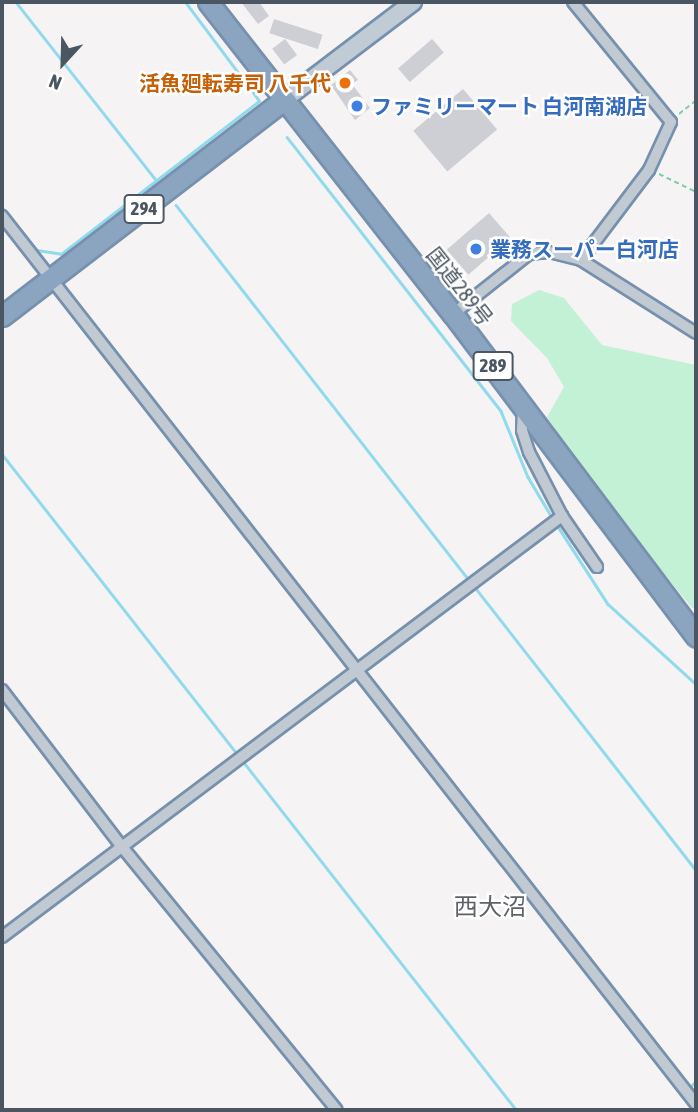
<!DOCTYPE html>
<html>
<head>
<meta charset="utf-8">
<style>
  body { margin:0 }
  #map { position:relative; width:698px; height:1112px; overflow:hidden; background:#f5f3f3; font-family:"Asap Condensed","Noto Sans JP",sans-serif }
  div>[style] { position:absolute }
  .green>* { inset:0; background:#c3f1d5 }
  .stream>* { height:2.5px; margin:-1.25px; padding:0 1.25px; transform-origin:1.25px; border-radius:1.25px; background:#90daee }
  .building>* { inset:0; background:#cdcfd5; transform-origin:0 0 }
  .path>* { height:2px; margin-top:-1px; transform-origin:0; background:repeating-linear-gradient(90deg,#7ad0a6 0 5px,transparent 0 8.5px) }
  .roads { filter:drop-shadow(2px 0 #7690ad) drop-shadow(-2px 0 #7690ad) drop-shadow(0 2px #7690ad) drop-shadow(0 -2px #7690ad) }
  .street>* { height:10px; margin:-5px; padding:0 5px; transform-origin:5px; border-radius:5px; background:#c1cad2 }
  .secondary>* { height:16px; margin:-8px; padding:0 8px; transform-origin:8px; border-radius:8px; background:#c1cbd6 }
  .highway>* { height:19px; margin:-9.5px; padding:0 9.5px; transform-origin:9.5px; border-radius:9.5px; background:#8ba5c1 }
  .dots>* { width:19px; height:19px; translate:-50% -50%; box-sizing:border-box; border:4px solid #fff; border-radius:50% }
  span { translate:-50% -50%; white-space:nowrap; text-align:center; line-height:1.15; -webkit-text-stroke:5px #fff; paint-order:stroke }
  .shield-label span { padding:2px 5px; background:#fff; border:2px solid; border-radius:5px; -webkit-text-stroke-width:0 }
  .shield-label { font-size:19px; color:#4a5661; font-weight:700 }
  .food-label { font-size:21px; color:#c56008; font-weight:700 }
  .right { translate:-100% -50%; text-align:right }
  .shop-label { font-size:21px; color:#366cbe; font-weight:700 }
  .left { translate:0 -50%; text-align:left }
  .street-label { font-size:21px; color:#4a5661 }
  .quarter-label { font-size:24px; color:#5f6368 }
  .frame { position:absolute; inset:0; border:4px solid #4a5661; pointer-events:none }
  .north { position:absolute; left:28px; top:28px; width:70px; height:70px; -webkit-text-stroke:5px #fff; paint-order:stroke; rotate:202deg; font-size:19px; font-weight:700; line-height:28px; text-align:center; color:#4a5661 }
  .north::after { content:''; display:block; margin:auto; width:24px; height:32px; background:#4a5661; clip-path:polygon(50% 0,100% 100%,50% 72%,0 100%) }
</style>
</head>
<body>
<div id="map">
  <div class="green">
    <div style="clip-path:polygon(539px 290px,564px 298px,602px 345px,696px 365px,696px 608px,692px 608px,587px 479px,547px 417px,564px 387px,547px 358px,511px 321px,512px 304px)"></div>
  </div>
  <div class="stream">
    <div style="left:16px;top:2px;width:226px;rotate:51.8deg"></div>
    <div style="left:287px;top:137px;width:348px;rotate:52deg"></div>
    <div style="left:501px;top:411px;width:71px;rotate:67.8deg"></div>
    <div style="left:528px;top:477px;width:49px;rotate:59.2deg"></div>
    <div style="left:176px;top:205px;width:477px;rotate:52deg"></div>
    <div style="left:2px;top:207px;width:55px;rotate:50.9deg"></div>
    <div style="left:37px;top:250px;width:24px;rotate:9deg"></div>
    <div style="left:61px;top:254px;width:250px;rotate:-37.7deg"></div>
    <div style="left:259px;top:101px;width:124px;rotate:-126.8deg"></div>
    <div style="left:76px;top:301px;width:445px;rotate:52.1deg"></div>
    <div style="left:2px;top:454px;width:382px;rotate:51.9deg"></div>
    <div style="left:557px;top:525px;width:94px;rotate:57.2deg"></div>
    <div style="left:608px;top:604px;width:119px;rotate:42.3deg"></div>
    <div style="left:474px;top:586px;width:360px;rotate:52deg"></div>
    <div style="left:242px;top:760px;width:444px;rotate:51.9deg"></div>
    <div style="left:517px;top:867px;width:63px;rotate:52deg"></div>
    <div style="left:651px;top:1038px;width:63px;rotate:51.5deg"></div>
    <div style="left:690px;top:1087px;width:8px;rotate:-45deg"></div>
  </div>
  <div class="building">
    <div style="clip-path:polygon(241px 2px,259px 2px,269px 16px,258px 24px)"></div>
    <div style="left:274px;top:19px;width:51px;height:15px;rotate:18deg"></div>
    <div style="left:285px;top:39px;width:20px;height:16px;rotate:53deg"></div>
    <div style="left:432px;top:39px;width:18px;height:45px;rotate:49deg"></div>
    <div style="clip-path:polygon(350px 70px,358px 80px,352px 84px,370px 108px,355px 120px,331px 85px)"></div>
    <div style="left:463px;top:89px;width:53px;height:65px;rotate:50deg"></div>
    <div style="left:489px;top:213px;width:33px;height:56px;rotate:49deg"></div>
  </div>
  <div class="path">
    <div style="left:679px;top:114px;width:22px;rotate:-39deg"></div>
    <div style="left:659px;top:174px;width:41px;rotate:25.9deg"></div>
  </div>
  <div class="roads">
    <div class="street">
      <div style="left:573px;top:2px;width:155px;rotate:50.8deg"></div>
      <div style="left:671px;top:122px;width:53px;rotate:114.6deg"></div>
      <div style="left:649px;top:170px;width:113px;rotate:127.1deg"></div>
      <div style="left:2px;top:216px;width:1127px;rotate:51.99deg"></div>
      <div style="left:453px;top:314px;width:97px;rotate:-38.3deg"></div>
      <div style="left:529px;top:254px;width:20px;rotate:-6deg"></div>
      <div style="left:549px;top:252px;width:33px;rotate:14deg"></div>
      <div style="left:581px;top:260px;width:136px;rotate:32.4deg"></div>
      <div style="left:562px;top:516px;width:62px;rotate:55.5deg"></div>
      <div style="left:2px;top:690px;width:199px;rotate:52.6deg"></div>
      <div style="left:123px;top:848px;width:338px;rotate:50.8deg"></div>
      <div style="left:2px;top:937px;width:701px;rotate:-36.94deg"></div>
      <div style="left:562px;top:516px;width:72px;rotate:-117.3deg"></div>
      <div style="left:529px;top:452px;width:23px;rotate:-108deg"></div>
      <div style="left:522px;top:430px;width:22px;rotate:-87deg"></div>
    </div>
    <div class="secondary">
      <div style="left:284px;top:100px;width:162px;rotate:-37.2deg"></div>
    </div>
    <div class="highway">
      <div style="left:208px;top:2px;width:397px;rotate:51.9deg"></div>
      <div style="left:453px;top:314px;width:404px;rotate:53deg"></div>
      <div style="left:2px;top:316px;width:355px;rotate:-37.5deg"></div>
    </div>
  </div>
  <div class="dots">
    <div style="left:345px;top:83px;background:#e8710a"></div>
    <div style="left:357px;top:106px;background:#3f7fe0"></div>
    <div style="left:476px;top:249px;background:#3f7fe0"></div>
  </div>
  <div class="shield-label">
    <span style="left:144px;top:209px">294</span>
    <span style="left:493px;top:366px">289</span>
  </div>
  <div class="food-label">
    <span class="right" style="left:331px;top:83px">活魚廻転寿司 八千代</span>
  </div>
  <div class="shop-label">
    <span class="left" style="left:371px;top:106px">ファミリーマート 白河南湖店</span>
    <span class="left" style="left:490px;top:249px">業務スーパー白河店</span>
  </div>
  <div class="street-label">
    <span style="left:460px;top:286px;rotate:52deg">国道289号</span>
  </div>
  <div class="quarter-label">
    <span style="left:490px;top:907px">西大沼</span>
  </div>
  <div class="frame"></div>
  <div class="north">N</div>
</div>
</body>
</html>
